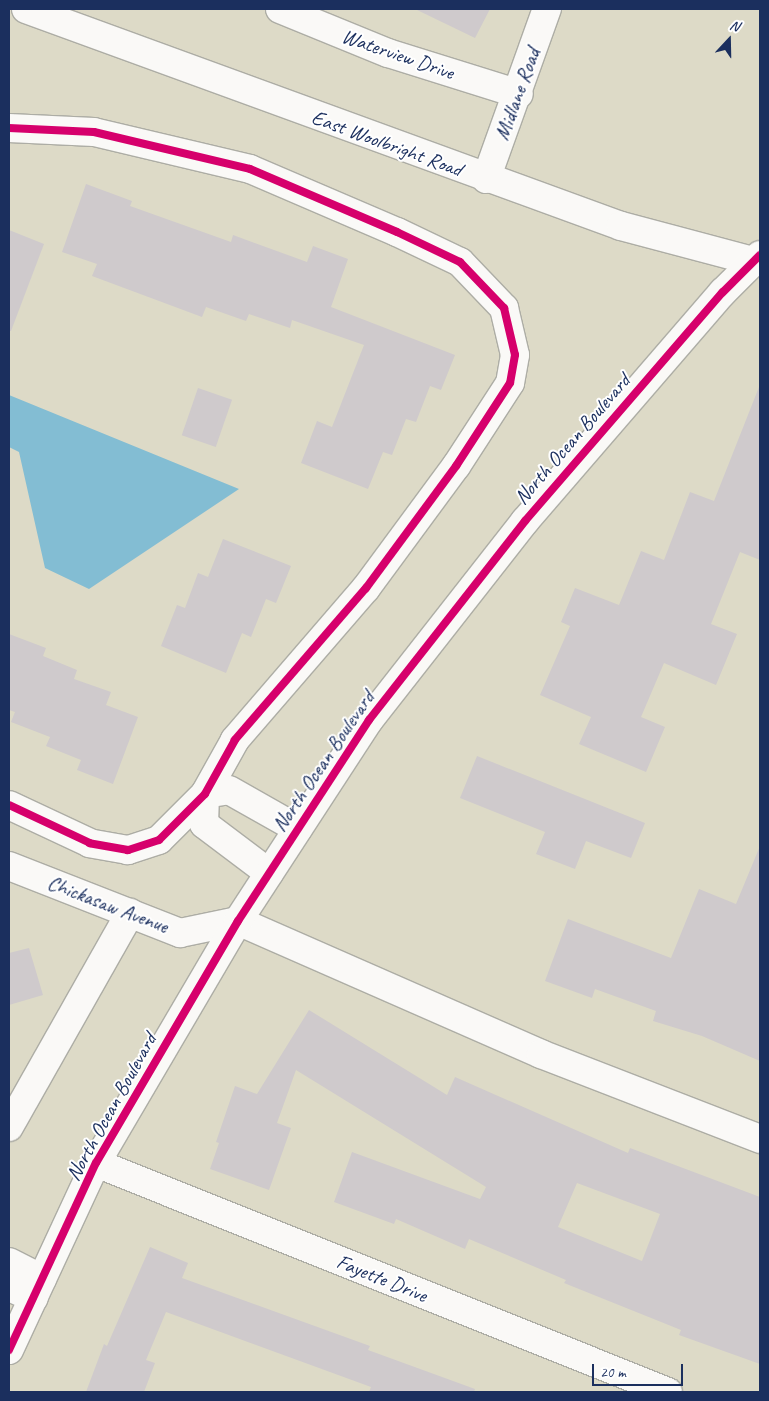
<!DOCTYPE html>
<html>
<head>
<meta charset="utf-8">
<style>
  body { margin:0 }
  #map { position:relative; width:769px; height:1401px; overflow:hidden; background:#dddac7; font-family:Caveat,sans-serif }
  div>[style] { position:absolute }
  .water>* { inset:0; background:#83bdd3 }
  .building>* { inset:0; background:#cfcacc; transform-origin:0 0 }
  .roads { filter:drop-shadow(1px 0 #adada5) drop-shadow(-1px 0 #adada5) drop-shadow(0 1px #adada5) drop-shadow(0 -1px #adada5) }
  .minor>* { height:28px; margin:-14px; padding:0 14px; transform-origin:14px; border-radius:14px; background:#faf9f7 }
  .major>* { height:28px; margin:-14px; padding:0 14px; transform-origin:14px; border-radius:14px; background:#faf9f7 }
  .cycleway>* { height:8px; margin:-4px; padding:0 4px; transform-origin:4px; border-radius:4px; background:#d6006c }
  span { translate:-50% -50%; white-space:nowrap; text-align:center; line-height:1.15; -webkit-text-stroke:4px #fff; paint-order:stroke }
  .street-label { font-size:21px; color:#1b2f5e }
  .frame { position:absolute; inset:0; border:10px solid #1b2f5e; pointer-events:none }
  .north { position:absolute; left:704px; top:15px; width:50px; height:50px; -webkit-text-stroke:4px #fff; paint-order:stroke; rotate:21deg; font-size:14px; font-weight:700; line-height:20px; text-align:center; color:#1b2f5e }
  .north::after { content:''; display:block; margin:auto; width:18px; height:22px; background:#1b2f5e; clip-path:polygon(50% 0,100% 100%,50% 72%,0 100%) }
  .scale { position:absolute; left:592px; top:1364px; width:91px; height:22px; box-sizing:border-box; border:2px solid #1b2f5e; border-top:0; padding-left:6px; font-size:15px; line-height:18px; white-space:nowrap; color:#1b2f5e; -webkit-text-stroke:4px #fff; paint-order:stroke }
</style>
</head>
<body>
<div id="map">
  <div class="water">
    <div style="clip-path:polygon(9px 395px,239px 489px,89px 589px,45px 568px,19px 452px,9px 447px)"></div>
  </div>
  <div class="building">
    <div style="clip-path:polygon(415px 9px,490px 9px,475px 38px)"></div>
    <div style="clip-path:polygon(86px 184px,132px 201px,130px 206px,231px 242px,233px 235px,307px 262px,313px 246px,348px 259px,331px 307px,455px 355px,441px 390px,430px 386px,416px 422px,406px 419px,392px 455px,383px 452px,368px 489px,301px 463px,317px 421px,332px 427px,364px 345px,292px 320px,290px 328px,249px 314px,246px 321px,206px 307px,202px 317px,92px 276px,97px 264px,62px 252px)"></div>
    <div style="clip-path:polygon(9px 230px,44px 244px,11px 331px,9px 331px)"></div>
    <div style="clip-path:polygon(759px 387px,760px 560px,740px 552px,711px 624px,737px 634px,716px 685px,664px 663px,641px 717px,665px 727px,646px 772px,579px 744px,591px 717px,540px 695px,570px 626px,561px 622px,575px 588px,619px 605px,641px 551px,664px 560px,690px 492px,714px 501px)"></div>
    <div style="left:198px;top:388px;width:36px;height:50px;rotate:19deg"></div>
    <div style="clip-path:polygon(223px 539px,291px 566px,276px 603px,266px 599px,251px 637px,242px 633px,226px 673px,161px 646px,177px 605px,185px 608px,198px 573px,208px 577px)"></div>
    <div style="clip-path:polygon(9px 634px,46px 648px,43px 656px,77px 670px,74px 679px,111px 692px,106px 705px,138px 717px,113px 784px,77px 770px,81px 760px,46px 746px,50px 737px,11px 722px,15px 712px,9px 710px)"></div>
    <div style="clip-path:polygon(477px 756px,645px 823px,631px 858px,586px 841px,575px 869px,536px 854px,545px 832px,460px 798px)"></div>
    <div style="clip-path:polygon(760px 846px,760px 1061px,702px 1036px,653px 1021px,656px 1011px,595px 989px,592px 998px,545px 981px,568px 919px,671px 958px,699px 889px,736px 904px)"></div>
    <div style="clip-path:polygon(29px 948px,43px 995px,9px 1005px,9px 953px)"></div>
    <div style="clip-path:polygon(evenodd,309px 1010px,447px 1095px,455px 1077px,628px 1153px,630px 1148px,760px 1197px,760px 1364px,679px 1335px,681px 1330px,564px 1283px,566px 1280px,469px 1239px,465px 1249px,396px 1219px,394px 1224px,334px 1202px,352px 1152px,480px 1199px,486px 1187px,296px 1070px,277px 1123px,291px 1128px,269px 1190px,210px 1169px,219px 1143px,216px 1142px,235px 1086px,257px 1094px,309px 1010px,577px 1183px,660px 1214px,642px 1261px,558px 1227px,577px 1183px)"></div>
    <div style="clip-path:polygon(150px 1247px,188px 1263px,182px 1278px,370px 1346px,368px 1350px,475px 1389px,474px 1392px,369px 1392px,371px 1387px,166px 1312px,146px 1360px,155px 1363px,144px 1392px,86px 1392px,104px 1344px,107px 1346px)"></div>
  </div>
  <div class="roads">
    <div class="minor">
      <div style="left:280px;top:9px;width:117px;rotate:22.2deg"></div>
      <div style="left:388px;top:53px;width:137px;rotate:17.4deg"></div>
      <div style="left:9px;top:128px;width:85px;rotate:2.7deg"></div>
      <div style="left:94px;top:132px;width:160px;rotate:13.3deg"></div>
      <div style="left:250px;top:169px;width:160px;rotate:23.2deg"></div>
      <div style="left:397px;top:232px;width:70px;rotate:25.5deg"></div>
      <div style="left:460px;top:262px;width:64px;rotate:46.3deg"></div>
      <div style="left:504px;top:308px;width:48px;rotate:76.8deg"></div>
      <div style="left:515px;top:355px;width:28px;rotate:100deg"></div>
      <div style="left:510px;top:383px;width:99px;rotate:123deg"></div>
      <div style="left:456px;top:466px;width:152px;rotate:126.4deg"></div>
      <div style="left:366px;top:588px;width:201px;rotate:130.8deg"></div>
      <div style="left:235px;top:740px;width:62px;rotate:119.1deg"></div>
      <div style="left:205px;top:794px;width:65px;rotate:135deg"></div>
      <div style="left:159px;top:840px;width:33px;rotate:162deg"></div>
      <div style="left:128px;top:850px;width:39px;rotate:-170deg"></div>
      <div style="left:90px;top:843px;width:89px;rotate:-154.9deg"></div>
      <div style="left:486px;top:179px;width:181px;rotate:-70.3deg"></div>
      <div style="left:9px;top:866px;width:184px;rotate:21.4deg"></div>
      <div style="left:180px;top:933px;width:59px;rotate:-11.7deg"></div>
      <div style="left:238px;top:921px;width:331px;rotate:23.7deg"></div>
      <div style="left:541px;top:1054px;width:235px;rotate:21.2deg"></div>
      <div style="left:269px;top:873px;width:81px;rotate:-143deg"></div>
      <div style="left:204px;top:824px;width:30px;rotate:-88deg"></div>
      <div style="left:205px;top:794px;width:24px;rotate:-9deg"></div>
      <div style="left:229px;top:790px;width:79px;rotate:29.5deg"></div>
      <div style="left:9px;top:1127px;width:246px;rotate:-60.5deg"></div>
      <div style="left:96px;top:1163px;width:616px;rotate:21.82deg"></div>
      <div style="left:9px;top:1262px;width:37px;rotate:27deg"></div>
      <div style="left:9px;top:1287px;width:27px;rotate:24deg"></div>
    </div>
    <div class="major">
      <div style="left:26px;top:9px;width:633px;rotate:20.04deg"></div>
      <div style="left:621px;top:226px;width:137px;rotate:14.9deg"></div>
      <div style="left:9px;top:1350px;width:206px;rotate:-65.1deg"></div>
      <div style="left:96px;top:1163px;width:281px;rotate:-59.6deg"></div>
      <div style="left:238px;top:921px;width:240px;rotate:-56.9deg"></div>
      <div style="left:369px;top:720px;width:253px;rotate:-51.9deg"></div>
      <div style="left:525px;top:521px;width:303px;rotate:-49.2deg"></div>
      <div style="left:723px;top:292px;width:52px;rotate:-45deg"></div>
    </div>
  </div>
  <div class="cycleway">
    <div style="left:9px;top:128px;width:85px;rotate:2.7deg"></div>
    <div style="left:94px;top:132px;width:160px;rotate:13.3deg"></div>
    <div style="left:250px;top:169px;width:160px;rotate:23.2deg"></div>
    <div style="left:397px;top:232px;width:70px;rotate:25.5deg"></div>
    <div style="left:460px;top:262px;width:64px;rotate:46.3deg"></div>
    <div style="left:504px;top:308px;width:48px;rotate:76.8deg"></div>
    <div style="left:515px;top:355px;width:28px;rotate:100deg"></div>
    <div style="left:510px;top:383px;width:99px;rotate:123deg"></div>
    <div style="left:456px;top:466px;width:152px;rotate:126.4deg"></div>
    <div style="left:366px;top:588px;width:201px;rotate:130.8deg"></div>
    <div style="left:235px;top:740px;width:62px;rotate:119.1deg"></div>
    <div style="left:205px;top:794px;width:65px;rotate:135deg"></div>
    <div style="left:159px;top:840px;width:33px;rotate:162deg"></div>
    <div style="left:128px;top:850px;width:39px;rotate:-170deg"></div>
    <div style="left:90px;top:843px;width:89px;rotate:-154.9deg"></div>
    <div style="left:9px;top:1350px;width:206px;rotate:-65.1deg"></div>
    <div style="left:96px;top:1163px;width:281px;rotate:-59.6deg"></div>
    <div style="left:238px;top:921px;width:240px;rotate:-56.9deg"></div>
    <div style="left:369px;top:720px;width:253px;rotate:-51.9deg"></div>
    <div style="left:525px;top:521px;width:303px;rotate:-49.2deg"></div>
    <div style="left:723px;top:292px;width:52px;rotate:-45deg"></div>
  </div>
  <div class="street-label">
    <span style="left:398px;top:54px;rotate:19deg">Waterview Drive</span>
    <span style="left:517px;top:94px;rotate:-70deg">Midlane Road</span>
    <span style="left:387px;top:143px;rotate:20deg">East Woolbright Road</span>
    <span style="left:572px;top:439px;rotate:-49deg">North Ocean Boulevard</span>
    <span style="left:323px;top:761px;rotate:-56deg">North Ocean Boulevard</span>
    <span style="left:108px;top:904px;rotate:21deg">Chickasaw Avenue</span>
    <span style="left:111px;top:1107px;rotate:-61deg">North Ocean Boulevard</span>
    <span style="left:382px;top:1278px;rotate:22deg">Fayette Drive</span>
  </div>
  <div class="frame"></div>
  <div class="north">N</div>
  <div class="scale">20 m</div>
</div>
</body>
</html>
